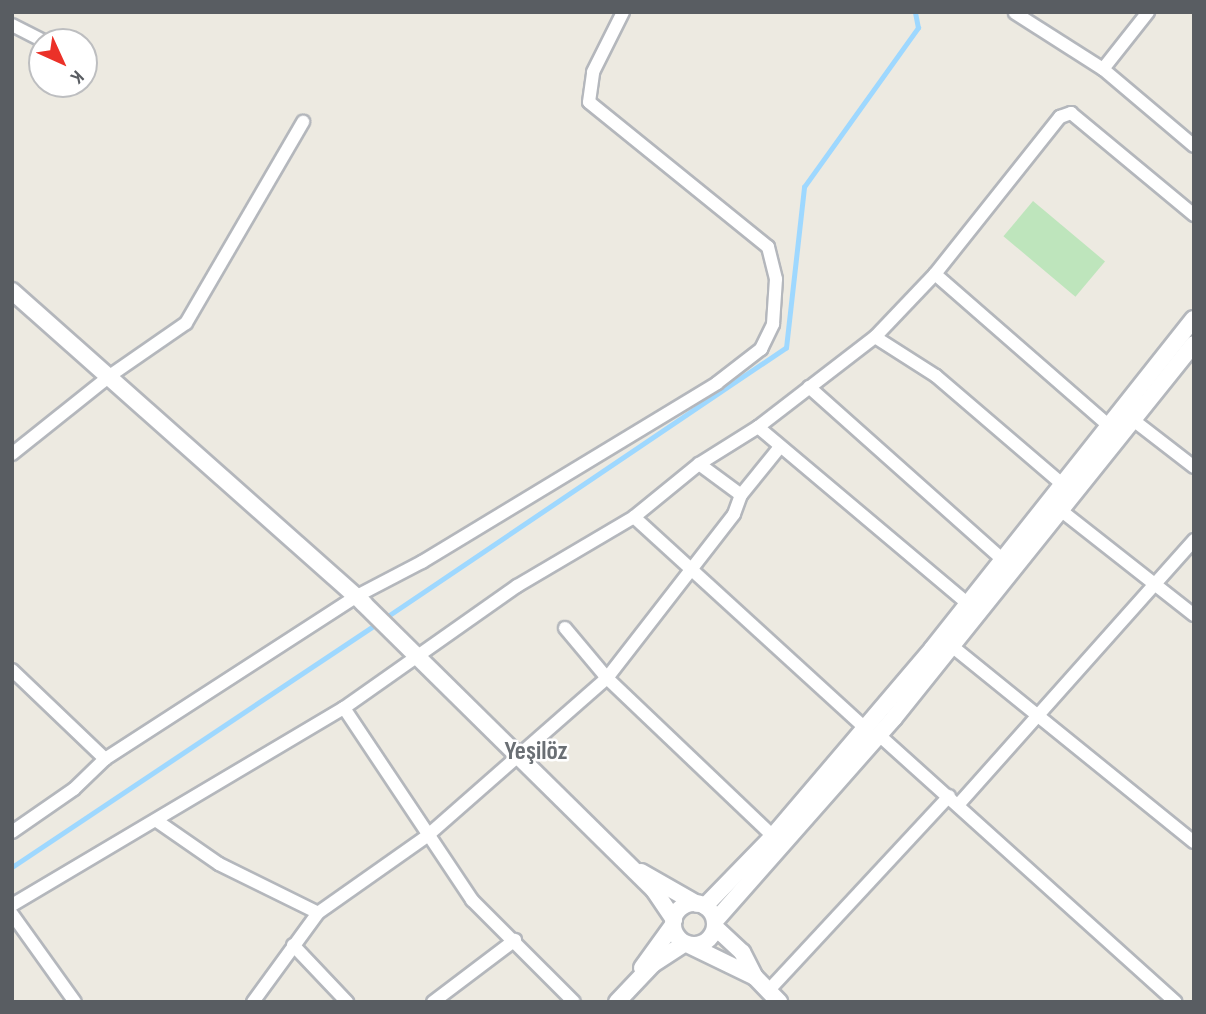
<!DOCTYPE html>
<html>
<head>
<meta charset="utf-8">
<style>
  body { margin:0 }
  #map { position:relative; width:1206px; height:1014px; overflow:hidden; background:#edeae1; font-family:"Sofia Sans Condensed",sans-serif }
  div>[style] { position:absolute }
  .green>* { inset:0; background:#bee5bc; transform-origin:0 0 }
  .stream>* { height:4.5px; margin:-2.25px; padding:0 2.25px; transform-origin:2.25px; border-radius:2.25px; background:#9ed8ff }
  .roads { filter:drop-shadow(2px 0 #b4b7bc) drop-shadow(-2px 0 #b4b7bc) drop-shadow(0 2px #b4b7bc) drop-shadow(0 -2px #b4b7bc) }
  .street>* { height:12px; margin:-6px; padding:0 6px; transform-origin:6px; border-radius:6px; background:#fff }
  .secondary>* { height:16px; margin:-8px; padding:0 8px; transform-origin:8px; border-radius:8px; background:#fff }
  .secondary>.ring { margin:-8px; padding:0; box-sizing:content-box; background:none; border:16px solid #fff; border-radius:50% }
  span { translate:-50% -50%; white-space:nowrap; text-align:center; line-height:1.15; -webkit-text-stroke:5px #fff; paint-order:stroke }
  .district-label { font-size:26px; color:#6a6f74; font-weight:700 }
  .frame { position:absolute; inset:0; border:14px solid #595d62; pointer-events:none }
  .north { position:absolute; left:28px; top:28px; width:70px; height:70px; box-sizing:border-box; background:#fff; border:2px solid #bdbec0; border-radius:50%; rotate:135deg; font-size:19px; font-weight:700; line-height:28px; text-align:center; color:#595d62 }
  .north::after { content:''; display:block; margin:auto; width:24px; height:32px; background:#eb3128; clip-path:polygon(50% 0,100% 100%,50% 72%,0 100%) }
</style>
</head>
<body>
<div id="map">
  <div class="green">
    <div style="left:1033px;top:201px;width:94px;height:46px;rotate:40deg"></div>
  </div>
  <div class="stream">
    <div style="left:385px;top:618px;width:483px;rotate:-34deg"></div>
    <div style="left:786px;top:348px;width:162px;rotate:-83.6deg"></div>
    <div style="left:804px;top:187px;width:196px;rotate:-54.4deg"></div>
    <div style="left:918px;top:28px;width:16px;rotate:-101deg"></div>
    <div style="left:12px;top:867px;width:440px;rotate:-33.7deg"></div>
  </div>
  <div class="roads">
    <div class="street">
      <div style="left:1015px;top:13px;width:104px;rotate:32.5deg"></div>
      <div style="left:1103px;top:69px;width:119px;rotate:40.2deg"></div>
      <div style="left:12px;top:25px;width:34px;rotate:27deg"></div>
      <div style="left:1103px;top:69px;width:73px;rotate:-51.7deg"></div>
      <div style="left:935px;top:274px;width:231px;rotate:41.1deg"></div>
      <div style="left:875px;top:337px;width:72px;rotate:32.6deg"></div>
      <div style="left:936px;top:376px;width:167px;rotate:40.6deg"></div>
      <div style="left:809px;top:387px;width:260px;rotate:41.7deg"></div>
      <div style="left:1128px;top:416px;width:83px;rotate:37.7deg"></div>
      <div style="left:758px;top:427px;width:275px;rotate:40.1deg"></div>
      <div style="left:12px;top:454px;width:127px;rotate:-38.6deg"></div>
      <div style="left:111px;top:375px;width:91px;rotate:-34.7deg"></div>
      <div style="left:186px;top:323px;width:233px;rotate:-59.8deg"></div>
      <div style="left:699px;top:464px;width:52px;rotate:36.4deg"></div>
      <div style="left:1054px;top:505px;width:178px;rotate:38.2deg"></div>
      <div style="left:634px;top:517px;width:313px;rotate:42.4deg"></div>
      <div style="left:565px;top:628px;width:65px;rotate:50deg"></div>
      <div style="left:607px;top:678px;width:229px;rotate:43.6deg"></div>
      <div style="left:953px;top:647px;width:310px;rotate:39deg"></div>
      <div style="left:12px;top:670px;width:129px;rotate:43.7deg"></div>
      <div style="left:105px;top:759px;width:298px;rotate:-32.9deg"></div>
      <div style="left:355px;top:597px;width:76px;rotate:-27.6deg"></div>
      <div style="left:422px;top:562px;width:345px;rotate:-31.2deg"></div>
      <div style="left:717px;top:383px;width:56px;rotate:-37.7deg"></div>
      <div style="left:761px;top:349px;width:28px;rotate:-64deg"></div>
      <div style="left:773px;top:324px;width:45px;rotate:-86.2deg"></div>
      <div style="left:776px;top:279px;width:33px;rotate:-104deg"></div>
      <div style="left:768px;top:247px;width:230px;rotate:-141deg"></div>
      <div style="left:589px;top:102px;width:30px;rotate:-82deg"></div>
      <div style="left:593px;top:72px;width:67px;rotate:-63.4deg"></div>
      <div style="left:344px;top:708px;width:231px;rotate:56.3deg"></div>
      <div style="left:472px;top:900px;width:144px;rotate:45deg"></div>
      <div style="left:879px;top:735px;width:399px;rotate:42deg"></div>
      <div style="left:958px;top:805px;width:355px;rotate:-48.3deg"></div>
      <div style="left:157px;top:821px;width:75px;rotate:34.7deg"></div>
      <div style="left:219px;top:864px;width:110px;rotate:26.3deg"></div>
      <div style="left:12px;top:832px;width:75px;rotate:-34.7deg"></div>
      <div style="left:74px;top:789px;width:43px;rotate:-44.1deg"></div>
      <div style="left:12px;top:905px;width:386px;rotate:-30.7deg"></div>
      <div style="left:344px;top:708px;width:212px;rotate:-35.2deg"></div>
      <div style="left:517px;top:586px;width:136px;rotate:-30.5deg"></div>
      <div style="left:634px;top:517px;width:84px;rotate:-39.2deg"></div>
      <div style="left:699px;top:464px;width:70px;rotate:-32.1deg"></div>
      <div style="left:758px;top:427px;width:148px;rotate:-37.6deg"></div>
      <div style="left:875px;top:337px;width:87px;rotate:-46.4deg"></div>
      <div style="left:935px;top:274px;width:201px;rotate:-51.5deg"></div>
      <div style="left:1060px;top:117px;width:12px;rotate:-20deg"></div>
      <div style="left:1071px;top:113px;width:160px;rotate:39.7deg"></div>
      <div style="left:12px;top:914px;width:108px;rotate:54.4deg"></div>
      <div style="left:293px;top:945px;width:79px;rotate:46.5deg"></div>
      <div style="left:768px;top:991px;width:266px;rotate:-47.1deg"></div>
      <div style="left:253px;top:1002px;width:110px;rotate:-53.9deg"></div>
      <div style="left:318px;top:913px;width:133px;rotate:-35.2deg"></div>
      <div style="left:427px;top:836px;width:240px;rotate:-41.3deg"></div>
      <div style="left:607px;top:678px;width:207px;rotate:-52.2deg"></div>
      <div style="left:734px;top:514px;width:20px;rotate:-70deg"></div>
      <div style="left:741px;top:495px;width:60px;rotate:-51deg"></div>
      <div style="left:433px;top:1002px;width:103px;rotate:-37.1deg"></div>
    </div>
    <div class="secondary">
      <div style="left:12px;top:291px;width:470px;rotate:41.6deg"></div>
      <div style="left:363px;top:603px;width:409px;rotate:44.6deg"></div>
      <div style="left:654px;top:890px;width:36px;rotate:56deg"></div>
      <div style="left:641px;top:872px;width:64px;rotate:29.7deg"></div>
      <div class="ring" style="left:673px;top:903px;width:26px;height:26px"></div>
      <div style="left:705px;top:906px;width:98px;rotate:-45.8deg"></div>
      <div style="left:773px;top:836px;width:245px;rotate:-49.6deg"></div>
      <div style="left:932px;top:649px;width:421px;rotate:-51.6deg"></div>
      <div style="left:715px;top:921px;width:271px;rotate:-48.6deg"></div>
      <div style="left:894px;top:718px;width:479px;rotate:-51.3deg"></div>
      <div style="left:715px;top:927px;width:37px;rotate:43deg"></div>
      <div style="left:742px;top:952px;width:28px;rotate:63deg"></div>
      <div style="left:755px;top:977px;width:35px;rotate:46deg"></div>
      <div style="left:689px;top:945px;width:73px;rotate:25.9deg"></div>
      <div style="left:642px;top:968px;width:53px;rotate:-54.2deg"></div>
      <div style="left:617px;top:1002px;width:52px;rotate:-46.5deg"></div>
      <div style="left:653px;top:964px;width:38px;rotate:-33deg"></div>
    </div>
  </div>
  <div class="district-label">
    <span style="left:536px;top:752px">Yeşilöz</span>
  </div>
  <div class="frame"></div>
  <div class="north">K</div>
</div>
</body>
</html>
